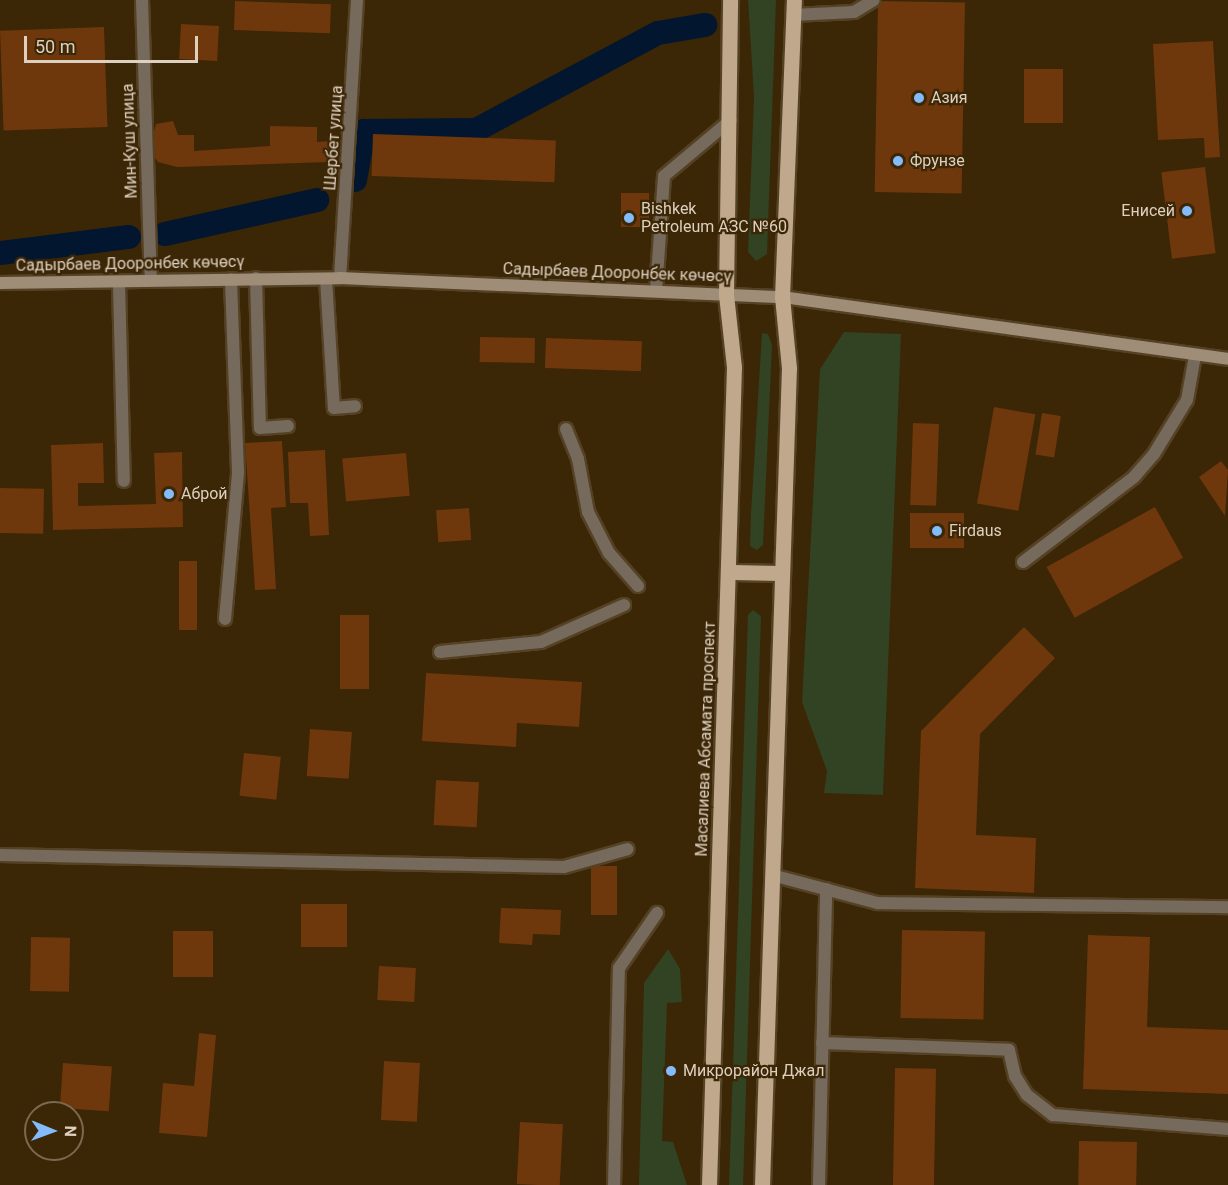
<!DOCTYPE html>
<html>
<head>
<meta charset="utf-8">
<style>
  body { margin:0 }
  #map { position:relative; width:1228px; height:1185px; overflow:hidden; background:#3b2606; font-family:Roboto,sans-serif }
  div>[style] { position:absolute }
  .green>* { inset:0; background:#314322 }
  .canal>* { height:24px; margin:-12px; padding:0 12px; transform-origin:12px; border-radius:12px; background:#02162f }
  .building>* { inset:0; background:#6f370c; transform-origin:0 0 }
  .roads { filter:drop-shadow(2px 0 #554124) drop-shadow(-2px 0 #554124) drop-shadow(0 2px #554124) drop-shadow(0 -2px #554124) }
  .service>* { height:12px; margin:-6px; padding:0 6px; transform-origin:6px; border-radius:6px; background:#756a5c }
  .minor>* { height:12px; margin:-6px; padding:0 6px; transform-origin:6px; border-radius:6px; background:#756a5c }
  .secondary>* { height:12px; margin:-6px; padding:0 6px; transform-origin:6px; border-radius:6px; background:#9f8d77 }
  .primary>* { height:15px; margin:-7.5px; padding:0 7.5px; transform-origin:7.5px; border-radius:7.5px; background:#bfa88c }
  .dots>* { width:16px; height:16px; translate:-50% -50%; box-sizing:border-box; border:3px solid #3b2606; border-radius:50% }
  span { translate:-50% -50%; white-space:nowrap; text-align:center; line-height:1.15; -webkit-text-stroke:4.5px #3b2606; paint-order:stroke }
  .poi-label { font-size:16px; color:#ded0bf }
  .left { translate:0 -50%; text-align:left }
  .right { translate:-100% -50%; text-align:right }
  .street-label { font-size:16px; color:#ded0bf }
  .north { position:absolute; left:24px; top:1101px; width:60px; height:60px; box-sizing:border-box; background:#3b2606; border:2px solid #7c6a50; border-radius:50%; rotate:91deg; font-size:16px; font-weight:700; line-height:24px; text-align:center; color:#ded0bf }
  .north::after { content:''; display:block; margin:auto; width:21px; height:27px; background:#84bcfb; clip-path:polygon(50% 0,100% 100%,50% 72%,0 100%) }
  .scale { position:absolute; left:24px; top:36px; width:174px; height:27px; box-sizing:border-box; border:3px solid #ded0bf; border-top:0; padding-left:8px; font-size:18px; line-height:21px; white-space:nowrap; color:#ded0bf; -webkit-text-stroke:4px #3b2606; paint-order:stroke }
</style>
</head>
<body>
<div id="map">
  <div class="green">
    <div style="clip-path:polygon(748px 0,776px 0,767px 254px,756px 261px,748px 252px,754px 97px)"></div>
    <div style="clip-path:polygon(844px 332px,901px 334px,883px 795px,824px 793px,827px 771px,802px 702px,820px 369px)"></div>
    <div style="clip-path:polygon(762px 333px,768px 334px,772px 345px,763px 545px,757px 550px,750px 546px,751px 513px)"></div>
    <div style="clip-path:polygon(753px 610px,761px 616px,743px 1185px,729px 1185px,748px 615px)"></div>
    <div style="clip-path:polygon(668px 949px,680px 969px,682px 1002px,667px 1003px,662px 1141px,673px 1142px,687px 1185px,639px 1185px,644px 983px)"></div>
  </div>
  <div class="canal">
    <div style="left:355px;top:180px;width:50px;rotate:-79.6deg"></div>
    <div style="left:364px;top:131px;width:112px;rotate:-0.5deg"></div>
    <div style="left:476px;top:130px;width:206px;rotate:-28.1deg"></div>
    <div style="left:658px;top:33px;width:48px;rotate:-9.7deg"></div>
    <div style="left:165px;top:234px;width:156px;rotate:-12.6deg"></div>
    <div style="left:0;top:253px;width:130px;rotate:-7.1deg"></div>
  </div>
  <div class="building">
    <div style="left:235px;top:1px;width:96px;height:29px;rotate:2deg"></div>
    <div style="left:878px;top:1px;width:87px;height:191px;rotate:1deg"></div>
    <div style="left:181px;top:24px;width:38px;height:35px;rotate:3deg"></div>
    <div style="left:104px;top:27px;width:100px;height:104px;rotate:88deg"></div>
    <div style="clip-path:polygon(1213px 41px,1220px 157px,1205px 158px,1204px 138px,1158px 140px,1153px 44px)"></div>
    <div style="left:1063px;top:69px;width:54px;height:39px;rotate:90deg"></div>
    <div style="clip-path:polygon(173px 121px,178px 135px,194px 135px,194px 151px,270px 146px,270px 126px,317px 127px,317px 142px,331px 141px,329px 162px,177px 167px,158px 162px,149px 150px,156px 124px)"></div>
    <div style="left:373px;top:134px;width:183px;height:42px;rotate:2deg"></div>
    <div style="left:1205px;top:167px;width:87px;height:44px;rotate:83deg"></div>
    <div style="left:621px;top:193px;width:28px;height:34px"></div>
    <div style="left:480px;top:337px;width:55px;height:25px;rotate:1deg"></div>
    <div style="left:546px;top:338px;width:96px;height:30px;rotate:2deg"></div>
    <div style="left:994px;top:407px;width:42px;height:98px;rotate:10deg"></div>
    <div style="left:1042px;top:413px;width:19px;height:42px;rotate:9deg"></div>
    <div style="left:913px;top:423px;width:26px;height:82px;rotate:2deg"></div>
    <div style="clip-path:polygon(282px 441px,286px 507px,271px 508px,276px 589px,255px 590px,245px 443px)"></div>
    <div style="clip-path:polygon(103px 443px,104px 483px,78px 483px,78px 506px,156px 504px,154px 453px,182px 452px,183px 527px,53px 530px,51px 445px)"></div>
    <div style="clip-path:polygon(325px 450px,329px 535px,310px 536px,308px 503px,290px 503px,288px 452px)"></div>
    <div style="left:406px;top:453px;width:43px;height:64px;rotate:85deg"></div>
    <div style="clip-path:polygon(1221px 461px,1228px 470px,1225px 516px,1199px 477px)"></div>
    <div style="left:0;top:488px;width:44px;height:45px;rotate:1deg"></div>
    <div style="left:1155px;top:507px;width:58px;height:124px;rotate:61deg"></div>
    <div style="left:469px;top:508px;width:32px;height:33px;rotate:86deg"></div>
    <div style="left:910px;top:513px;width:54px;height:35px"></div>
    <div style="left:179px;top:561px;width:18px;height:69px"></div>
    <div style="left:340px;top:615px;width:29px;height:74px"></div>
    <div style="clip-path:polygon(1024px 627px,1055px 658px,980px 734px,976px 835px,1036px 838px,1034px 893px,915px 888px,921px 731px)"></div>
    <div style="clip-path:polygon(426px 673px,582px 682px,579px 727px,517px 723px,516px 747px,422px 741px)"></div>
    <div style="left:310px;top:729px;width:42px;height:47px;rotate:4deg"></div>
    <div style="left:244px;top:753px;width:37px;height:43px;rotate:6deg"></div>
    <div style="left:436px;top:780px;width:43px;height:45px;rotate:3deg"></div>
    <div style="left:591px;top:866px;width:26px;height:49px"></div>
    <div style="left:301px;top:904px;width:46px;height:43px"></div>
    <div style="clip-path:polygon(501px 908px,561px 910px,560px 935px,533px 934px,532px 945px,499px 943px)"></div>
    <div style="left:902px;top:930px;width:83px;height:88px;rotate:1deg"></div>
    <div style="left:173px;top:931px;width:40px;height:46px"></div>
    <div style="clip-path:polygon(1088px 935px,1150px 937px,1147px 1027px,1228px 1030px,1228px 1094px,1083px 1089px)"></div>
    <div style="left:31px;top:937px;width:39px;height:54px;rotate:1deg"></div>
    <div style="left:379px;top:966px;width:37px;height:34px;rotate:3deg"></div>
    <div style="clip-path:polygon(199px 1033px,216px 1035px,207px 1137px,159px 1133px,163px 1083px,194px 1086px)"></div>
    <div style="left:384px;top:1061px;width:36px;height:59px;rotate:3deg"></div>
    <div style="left:63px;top:1063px;width:49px;height:45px;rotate:4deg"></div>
    <div style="left:895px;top:1068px;width:41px;height:117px;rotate:1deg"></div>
    <div style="left:520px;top:1122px;width:43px;height:62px;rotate:3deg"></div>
    <div style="left:1079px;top:1141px;width:58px;height:44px;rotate:1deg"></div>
  </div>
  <div class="roads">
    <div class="service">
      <div style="left:793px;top:15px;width:61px;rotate:-2.8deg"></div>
      <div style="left:854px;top:12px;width:23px;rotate:-31deg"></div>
      <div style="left:256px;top:278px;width:150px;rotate:88.5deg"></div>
      <div style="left:260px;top:428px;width:28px;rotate:-4deg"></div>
      <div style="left:326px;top:279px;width:129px;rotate:86.5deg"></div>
      <div style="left:334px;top:408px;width:21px;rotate:-5deg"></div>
      <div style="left:119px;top:283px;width:198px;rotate:88.6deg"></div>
      <div style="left:656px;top:291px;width:115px;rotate:-86deg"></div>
      <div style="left:664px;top:176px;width:87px;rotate:-39.9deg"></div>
      <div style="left:566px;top:429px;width:32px;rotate:68deg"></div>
      <div style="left:578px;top:459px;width:54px;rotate:79.3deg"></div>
      <div style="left:588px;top:512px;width:46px;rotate:62.9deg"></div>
      <div style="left:609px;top:553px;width:44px;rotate:48.7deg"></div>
      <div style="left:1023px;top:562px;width:140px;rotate:-37.4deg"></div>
      <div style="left:1134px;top:477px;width:30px;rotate:-49deg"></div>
      <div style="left:1154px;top:454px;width:63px;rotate:-58.6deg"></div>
      <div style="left:1187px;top:400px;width:45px;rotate:-79.7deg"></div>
      <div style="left:225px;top:619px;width:148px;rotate:-84.9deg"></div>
      <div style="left:238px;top:472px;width:193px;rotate:-92.1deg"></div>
      <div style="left:440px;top:652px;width:101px;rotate:-5.7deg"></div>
      <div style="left:541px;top:642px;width:91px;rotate:-24deg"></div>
      <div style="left:772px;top:875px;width:109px;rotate:14.9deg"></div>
      <div style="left:877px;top:903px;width:351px;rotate:0.7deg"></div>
      <div style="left:822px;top:1043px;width:187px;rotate:2.1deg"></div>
      <div style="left:1009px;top:1050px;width:27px;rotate:77deg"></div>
      <div style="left:1015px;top:1076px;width:22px;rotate:58deg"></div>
      <div style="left:1027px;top:1095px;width:33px;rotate:38deg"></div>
      <div style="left:1053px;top:1115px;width:176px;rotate:4.6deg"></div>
      <div style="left:819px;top:1185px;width:296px;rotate:-88.6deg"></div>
    </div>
    <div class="minor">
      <div style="left:142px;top:0;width:280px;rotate:88.2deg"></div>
      <div style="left:340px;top:278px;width:279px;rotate:-86.5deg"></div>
      <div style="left:0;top:855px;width:564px;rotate:1.22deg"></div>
      <div style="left:564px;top:867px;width:66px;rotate:-15.7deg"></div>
      <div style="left:614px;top:1185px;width:217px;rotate:-88.7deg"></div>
      <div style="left:619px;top:968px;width:67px;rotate:-55.4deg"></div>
    </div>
    <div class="secondary">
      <div style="left:0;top:283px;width:340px;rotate:-0.8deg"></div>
      <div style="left:340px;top:278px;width:442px;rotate:2.5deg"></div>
      <div style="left:782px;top:297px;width:450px;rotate:7.9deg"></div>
    </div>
    <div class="primary">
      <div style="left:729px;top:572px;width:53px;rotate:1.1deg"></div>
      <div style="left:709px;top:1185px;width:818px;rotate:-88.25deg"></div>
      <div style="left:734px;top:367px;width:73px;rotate:-96.3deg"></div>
      <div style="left:726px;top:294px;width:294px;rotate:-89.2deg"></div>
      <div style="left:762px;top:1185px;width:817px;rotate:-88.11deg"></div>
      <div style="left:789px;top:368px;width:71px;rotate:-95.6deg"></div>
      <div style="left:782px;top:297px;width:297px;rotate:-87.7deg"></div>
    </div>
  </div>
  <div class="dots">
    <div style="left:919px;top:98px;background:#84bcfb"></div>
    <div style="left:898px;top:161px;background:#84bcfb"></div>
    <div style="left:1187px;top:211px;background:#84bcfb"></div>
    <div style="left:629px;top:218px;background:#84bcfb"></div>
    <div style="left:169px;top:494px;background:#84bcfb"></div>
    <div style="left:937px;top:531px;background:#84bcfb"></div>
    <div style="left:671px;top:1071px;background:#84bcfb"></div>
  </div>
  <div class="poi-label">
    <span class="left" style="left:931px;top:98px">Азия</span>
    <span class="left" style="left:910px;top:161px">Фрунзе</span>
    <span class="left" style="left:641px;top:218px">Bishkek<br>Petroleum АЗС №60</span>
    <span class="right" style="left:1175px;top:211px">Енисей</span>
    <span class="left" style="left:181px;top:494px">Аброй</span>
    <span class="left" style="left:949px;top:531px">Firdaus</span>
    <span class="left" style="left:683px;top:1071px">Микрорайон Джал</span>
  </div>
  <div class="street-label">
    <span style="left:334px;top:138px;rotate:-86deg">Шербет улица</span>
    <span style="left:130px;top:141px;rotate:-92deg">Мин-Куш улица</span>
    <span style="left:130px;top:264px;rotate:-1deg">Садырбаев Дооронбек көчөсү</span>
    <span style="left:617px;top:273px;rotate:2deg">Садырбаев Дооронбек көчөсү</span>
    <span style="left:706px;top:739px;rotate:-88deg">Масалиева Абсамата проспект</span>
  </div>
  <div class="north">N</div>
  <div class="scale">50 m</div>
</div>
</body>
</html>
